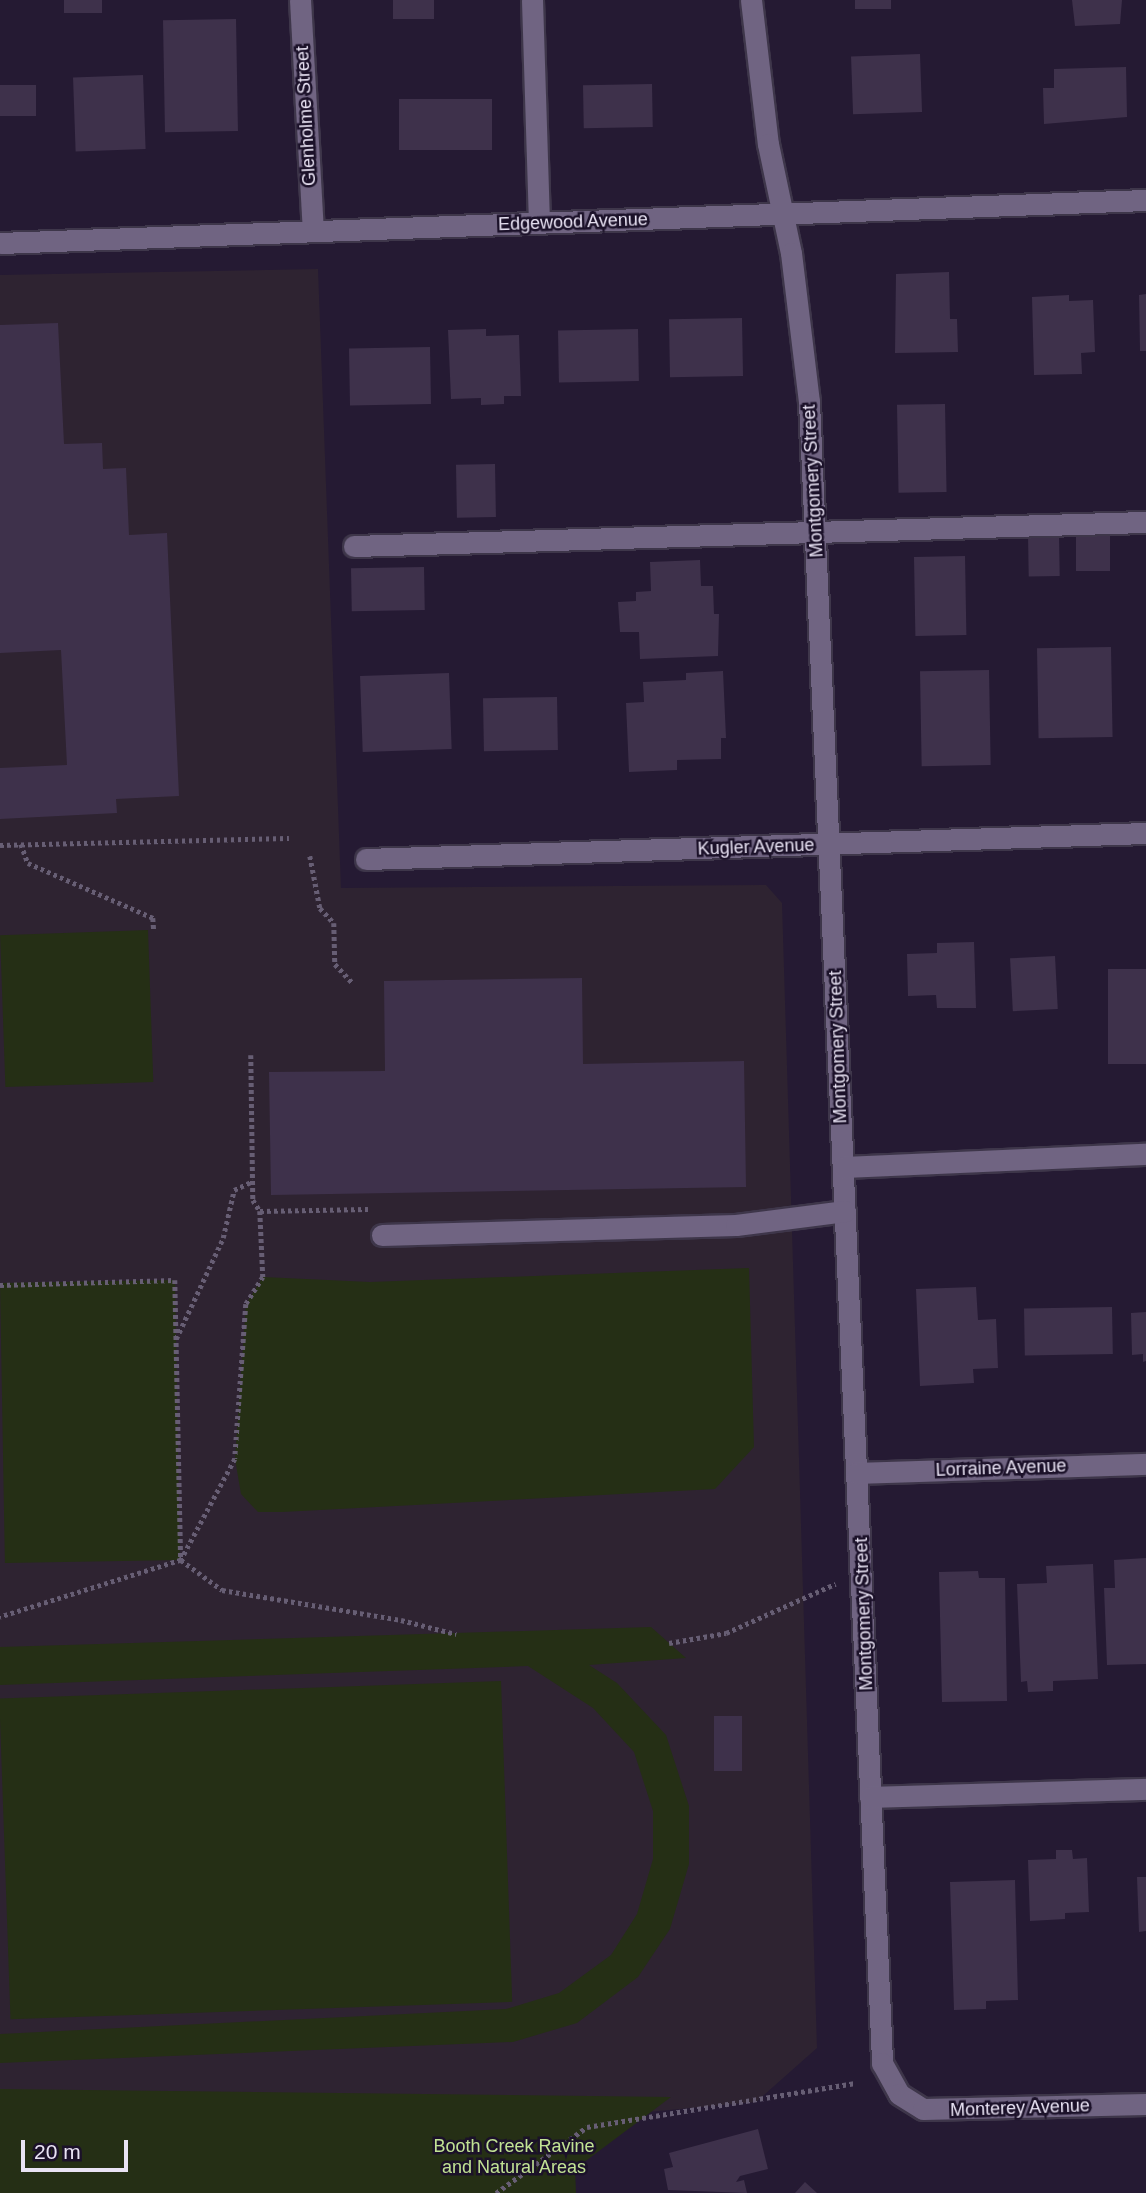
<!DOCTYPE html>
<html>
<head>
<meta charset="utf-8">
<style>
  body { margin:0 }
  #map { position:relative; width:1146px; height:2193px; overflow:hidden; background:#251a33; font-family:Arial,sans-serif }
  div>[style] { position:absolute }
  .education>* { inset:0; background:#2e2331 }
  .green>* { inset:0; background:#252f15; transform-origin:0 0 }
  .building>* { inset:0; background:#3e314b; transform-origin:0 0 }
  .path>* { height:4.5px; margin-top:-2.25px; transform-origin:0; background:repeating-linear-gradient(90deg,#675e74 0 3.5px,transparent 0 7px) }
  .roads { filter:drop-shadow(2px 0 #3e364a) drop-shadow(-2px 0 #3e364a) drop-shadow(0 2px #3e364a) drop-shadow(0 -2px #3e364a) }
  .minor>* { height:21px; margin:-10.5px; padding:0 10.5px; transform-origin:10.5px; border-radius:10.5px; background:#706482 }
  span { translate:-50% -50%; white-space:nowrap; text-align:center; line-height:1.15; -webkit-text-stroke:5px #1b1129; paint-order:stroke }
  .street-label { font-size:18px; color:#e9e3f4 }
  .park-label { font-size:18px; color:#c1e294 }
  .scale { position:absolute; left:21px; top:2140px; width:107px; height:32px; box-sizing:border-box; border:4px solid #e9e3f4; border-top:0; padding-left:9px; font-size:21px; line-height:24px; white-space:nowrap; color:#e9e3f4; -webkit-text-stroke:5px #1b1129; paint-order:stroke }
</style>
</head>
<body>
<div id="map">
  <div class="education">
    <div style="clip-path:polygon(318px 269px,341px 888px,766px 885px,782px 903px,817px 2048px,756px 2102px,572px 2119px,0 2137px,0 275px)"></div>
  </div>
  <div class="green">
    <div style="left:148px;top:930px;width:152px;height:148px;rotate:88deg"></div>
    <div style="clip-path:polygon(749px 1268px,754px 1447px,715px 1489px,282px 1512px,258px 1512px,241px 1494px,235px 1459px,246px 1304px,263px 1277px,370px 1282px)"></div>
    <div style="left:175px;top:1280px;width:280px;height:175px;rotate:89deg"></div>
    <div style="clip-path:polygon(651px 1627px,686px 1658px,589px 1665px,617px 1683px,666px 1735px,689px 1806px,689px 1864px,670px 1929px,638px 1977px,577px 2023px,513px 2042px,0 2063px,0 2034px,506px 2009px,559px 1993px,611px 1955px,637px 1914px,653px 1859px,653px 1811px,634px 1752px,593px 1708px,528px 1666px,0 1685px,0 1647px)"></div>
    <div style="left:501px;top:1681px;width:321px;height:502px;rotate:88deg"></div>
    <div style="clip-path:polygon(0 2089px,671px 2097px,575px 2169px,576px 2193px,0 2193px)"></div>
  </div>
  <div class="building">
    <div style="left:64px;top:0;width:38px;height:13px"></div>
    <div style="left:393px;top:0;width:41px;height:19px"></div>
    <div style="left:855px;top:0;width:36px;height:9px"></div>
    <div style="clip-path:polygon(1072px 0,1122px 0,1120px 24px,1075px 26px)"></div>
    <div style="left:236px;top:19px;width:112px;height:73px;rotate:89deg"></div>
    <div style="left:920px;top:54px;width:58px;height:69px;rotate:88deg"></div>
    <div style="clip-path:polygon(1126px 67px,1127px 117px,1044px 124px,1043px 88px,1054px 88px,1054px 69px)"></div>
    <div style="left:143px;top:75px;width:74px;height:70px;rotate:88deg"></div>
    <div style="left:652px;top:84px;width:43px;height:69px;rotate:89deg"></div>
    <div style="left:0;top:85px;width:36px;height:31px"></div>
    <div style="left:399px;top:99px;width:93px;height:51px"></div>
    <div style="clip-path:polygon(949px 272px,950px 319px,957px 319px,958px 352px,895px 353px,896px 274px)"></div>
    <div style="clip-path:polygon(1146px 294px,1146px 351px,1140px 351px,1139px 295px)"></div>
    <div style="clip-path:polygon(1069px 295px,1069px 301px,1093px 300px,1095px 352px,1081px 353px,1082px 374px,1034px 375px,1032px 297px)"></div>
    <div style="left:742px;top:318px;width:58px;height:73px;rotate:89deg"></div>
    <div style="clip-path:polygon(58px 323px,64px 444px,102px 443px,103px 469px,126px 468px,129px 535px,167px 533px,179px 796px,116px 799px,117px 813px,0 819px,0 768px,67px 765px,61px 650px,0 653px,0 325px)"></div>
    <div style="clip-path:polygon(486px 329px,486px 336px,519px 335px,521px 396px,504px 396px,504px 404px,481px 405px,481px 398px,451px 399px,448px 330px)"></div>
    <div style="left:638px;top:329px;width:52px;height:80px;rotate:89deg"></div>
    <div style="left:430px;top:347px;width:57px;height:81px;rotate:89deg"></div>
    <div style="left:945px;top:404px;width:88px;height:48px;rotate:89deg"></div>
    <div style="left:495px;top:464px;width:53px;height:39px;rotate:89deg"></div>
    <div style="left:1059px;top:534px;width:42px;height:31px;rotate:89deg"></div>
    <div style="left:1110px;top:536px;width:35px;height:34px;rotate:90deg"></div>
    <div style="left:965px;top:556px;width:79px;height:51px;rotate:89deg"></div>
    <div style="clip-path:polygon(700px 560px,701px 586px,713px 586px,714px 614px,719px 614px,718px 656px,640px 659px,639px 632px,620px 632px,618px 602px,636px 601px,636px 592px,651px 591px,650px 562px)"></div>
    <div style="left:424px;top:567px;width:43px;height:73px;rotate:89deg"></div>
    <div style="left:1111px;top:647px;width:90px;height:74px;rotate:89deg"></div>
    <div style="left:989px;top:670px;width:95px;height:69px;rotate:89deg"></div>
    <div style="clip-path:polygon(723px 671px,726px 738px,721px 738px,721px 759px,677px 760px,677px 770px,629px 772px,626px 703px,644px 702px,643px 682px,686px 680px,686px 673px)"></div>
    <div style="left:449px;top:673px;width:76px;height:89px;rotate:88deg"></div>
    <div style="left:557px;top:697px;width:53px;height:74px;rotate:89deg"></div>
    <div style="clip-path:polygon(974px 942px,976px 1008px,937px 1008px,936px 995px,908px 996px,907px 954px,937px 953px,937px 943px)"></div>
    <div style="left:1055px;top:956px;width:53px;height:45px;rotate:87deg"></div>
    <div style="left:1146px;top:969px;width:95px;height:38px;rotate:90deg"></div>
    <div style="clip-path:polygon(582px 978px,583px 1064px,744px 1061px,746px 1187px,271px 1195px,269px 1072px,385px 1071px,384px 981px)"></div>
    <div style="clip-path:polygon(976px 1287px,978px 1320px,996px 1319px,998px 1368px,973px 1369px,974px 1383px,920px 1386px,916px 1289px)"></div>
    <div style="left:1112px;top:1307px;width:47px;height:88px;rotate:89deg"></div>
    <div style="clip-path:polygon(1146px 1312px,1146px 1361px,1143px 1362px,1143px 1354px,1132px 1355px,1131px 1313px)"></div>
    <div style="clip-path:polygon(1146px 1558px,1146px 1664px,1107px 1665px,1104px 1588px,1115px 1588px,1114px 1560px)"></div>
    <div style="clip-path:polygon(1093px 1564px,1098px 1679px,1053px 1681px,1053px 1691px,1028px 1692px,1027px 1681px,1021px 1682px,1017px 1584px,1047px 1583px,1046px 1566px)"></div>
    <div style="clip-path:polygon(978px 1571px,979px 1578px,1005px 1578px,1007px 1701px,942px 1702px,939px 1572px)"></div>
    <div style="left:714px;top:1716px;width:28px;height:55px"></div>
    <div style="clip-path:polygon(1056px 1850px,1072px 1850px,1073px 1859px,1087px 1858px,1089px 1912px,1065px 1913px,1065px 1919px,1030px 1921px,1028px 1860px,1056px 1859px)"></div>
    <div style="clip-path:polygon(1137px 1877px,1146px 1877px,1146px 1931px,1139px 1932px)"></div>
    <div style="clip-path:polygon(1015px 1880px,1018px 2000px,986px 2001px,986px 2009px,954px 2010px,950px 1882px)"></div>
    <div style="clip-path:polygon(758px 2129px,768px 2169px,740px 2176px,736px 2182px,744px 2180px,747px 2193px,668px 2190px,664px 2169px,673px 2167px,669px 2153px)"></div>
    <div style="clip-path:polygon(805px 2182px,817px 2193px,795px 2193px)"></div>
  </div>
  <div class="path">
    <div style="left:21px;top:844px;width:20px;rotate:70deg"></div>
    <div style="left:28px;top:863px;width:137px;rotate:23.7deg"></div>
    <div style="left:153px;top:918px;width:13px;rotate:86deg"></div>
    <div style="left:0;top:845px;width:289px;rotate:-1.4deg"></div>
    <div style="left:310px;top:856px;width:53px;rotate:79.1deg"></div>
    <div style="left:320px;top:908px;width:21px;rotate:47deg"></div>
    <div style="left:334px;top:923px;width:41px;rotate:88.6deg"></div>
    <div style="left:335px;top:964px;width:26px;rotate:47deg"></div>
    <div style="left:251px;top:1055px;width:145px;rotate:89.2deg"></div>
    <div style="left:253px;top:1200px;width:13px;rotate:58deg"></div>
    <div style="left:260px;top:1211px;width:66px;rotate:87.4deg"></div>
    <div style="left:263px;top:1277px;width:32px;rotate:122deg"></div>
    <div style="left:246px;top:1304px;width:155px;rotate:94.1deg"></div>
    <div style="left:235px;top:1459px;width:115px;rotate:118.1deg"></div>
    <div style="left:181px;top:1560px;width:51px;rotate:36.2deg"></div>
    <div style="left:222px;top:1590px;width:181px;rotate:9.5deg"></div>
    <div style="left:401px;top:1620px;width:57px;rotate:14.3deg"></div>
    <div style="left:260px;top:1211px;width:108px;rotate:-1.1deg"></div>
    <div style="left:0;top:1285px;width:175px;rotate:-1.6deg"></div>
    <div style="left:175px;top:1280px;width:280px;rotate:88.8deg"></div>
    <div style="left:181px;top:1560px;width:190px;rotate:162.5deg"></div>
    <div style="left:176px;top:1339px;width:111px;rotate:-65deg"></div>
    <div style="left:223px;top:1238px;width:49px;rotate:-77.1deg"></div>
    <div style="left:234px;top:1190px;width:21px;rotate:-25deg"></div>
    <div style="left:669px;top:1643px;width:58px;rotate:-10deg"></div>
    <div style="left:726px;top:1633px;width:120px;rotate:-24.2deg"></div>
    <div style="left:496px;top:2193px;width:112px;rotate:-36deg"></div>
    <div style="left:587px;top:2127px;width:272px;rotate:-9.3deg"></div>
  </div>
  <div class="roads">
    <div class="minor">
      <div style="left:300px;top:0;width:231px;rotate:86.8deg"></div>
      <div style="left:532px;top:0;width:223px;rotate:88.2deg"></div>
      <div style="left:751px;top:0;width:145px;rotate:83.3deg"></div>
      <div style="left:768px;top:144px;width:111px;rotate:78.1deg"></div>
      <div style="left:791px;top:253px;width:150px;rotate:83.1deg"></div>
      <div style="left:809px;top:402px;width:1663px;rotate:87.48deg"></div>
      <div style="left:882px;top:2063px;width:35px;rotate:61deg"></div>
      <div style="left:899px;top:2094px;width:28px;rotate:32deg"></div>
      <div style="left:923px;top:2109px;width:223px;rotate:-1.3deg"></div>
      <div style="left:0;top:243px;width:1147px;rotate:-2.15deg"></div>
      <div style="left:354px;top:546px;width:792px;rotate:-1.74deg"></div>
      <div style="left:366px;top:859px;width:780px;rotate:-1.91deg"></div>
      <div style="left:843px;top:1167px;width:303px;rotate:-2.5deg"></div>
      <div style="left:382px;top:1235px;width:354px;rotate:-1.6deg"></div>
      <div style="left:736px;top:1225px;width:110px;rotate:-7.3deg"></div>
      <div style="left:857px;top:1473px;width:289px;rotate:-1.8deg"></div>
      <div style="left:870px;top:1797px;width:276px;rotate:-1.7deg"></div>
    </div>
  </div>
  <div class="street-label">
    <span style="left:306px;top:116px;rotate:-93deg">Glenholme Street</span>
    <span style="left:573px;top:222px;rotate:-2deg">Edgewood Avenue</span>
    <span style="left:813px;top:481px;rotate:-93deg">Montgomery Street</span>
    <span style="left:756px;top:847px;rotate:-2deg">Kugler Avenue</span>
    <span style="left:838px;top:1047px;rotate:-92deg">Montgomery Street</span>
    <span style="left:1001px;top:1468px;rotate:-2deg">Lorraine Avenue</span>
    <span style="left:864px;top:1614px;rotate:-92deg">Montgomery Street</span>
    <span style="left:1020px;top:2108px;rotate:-2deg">Monterey Avenue</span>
  </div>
  <div class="park-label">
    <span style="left:514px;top:2157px">Booth Creek Ravine<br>and Natural Areas</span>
  </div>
  <div class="scale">20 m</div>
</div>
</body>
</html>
